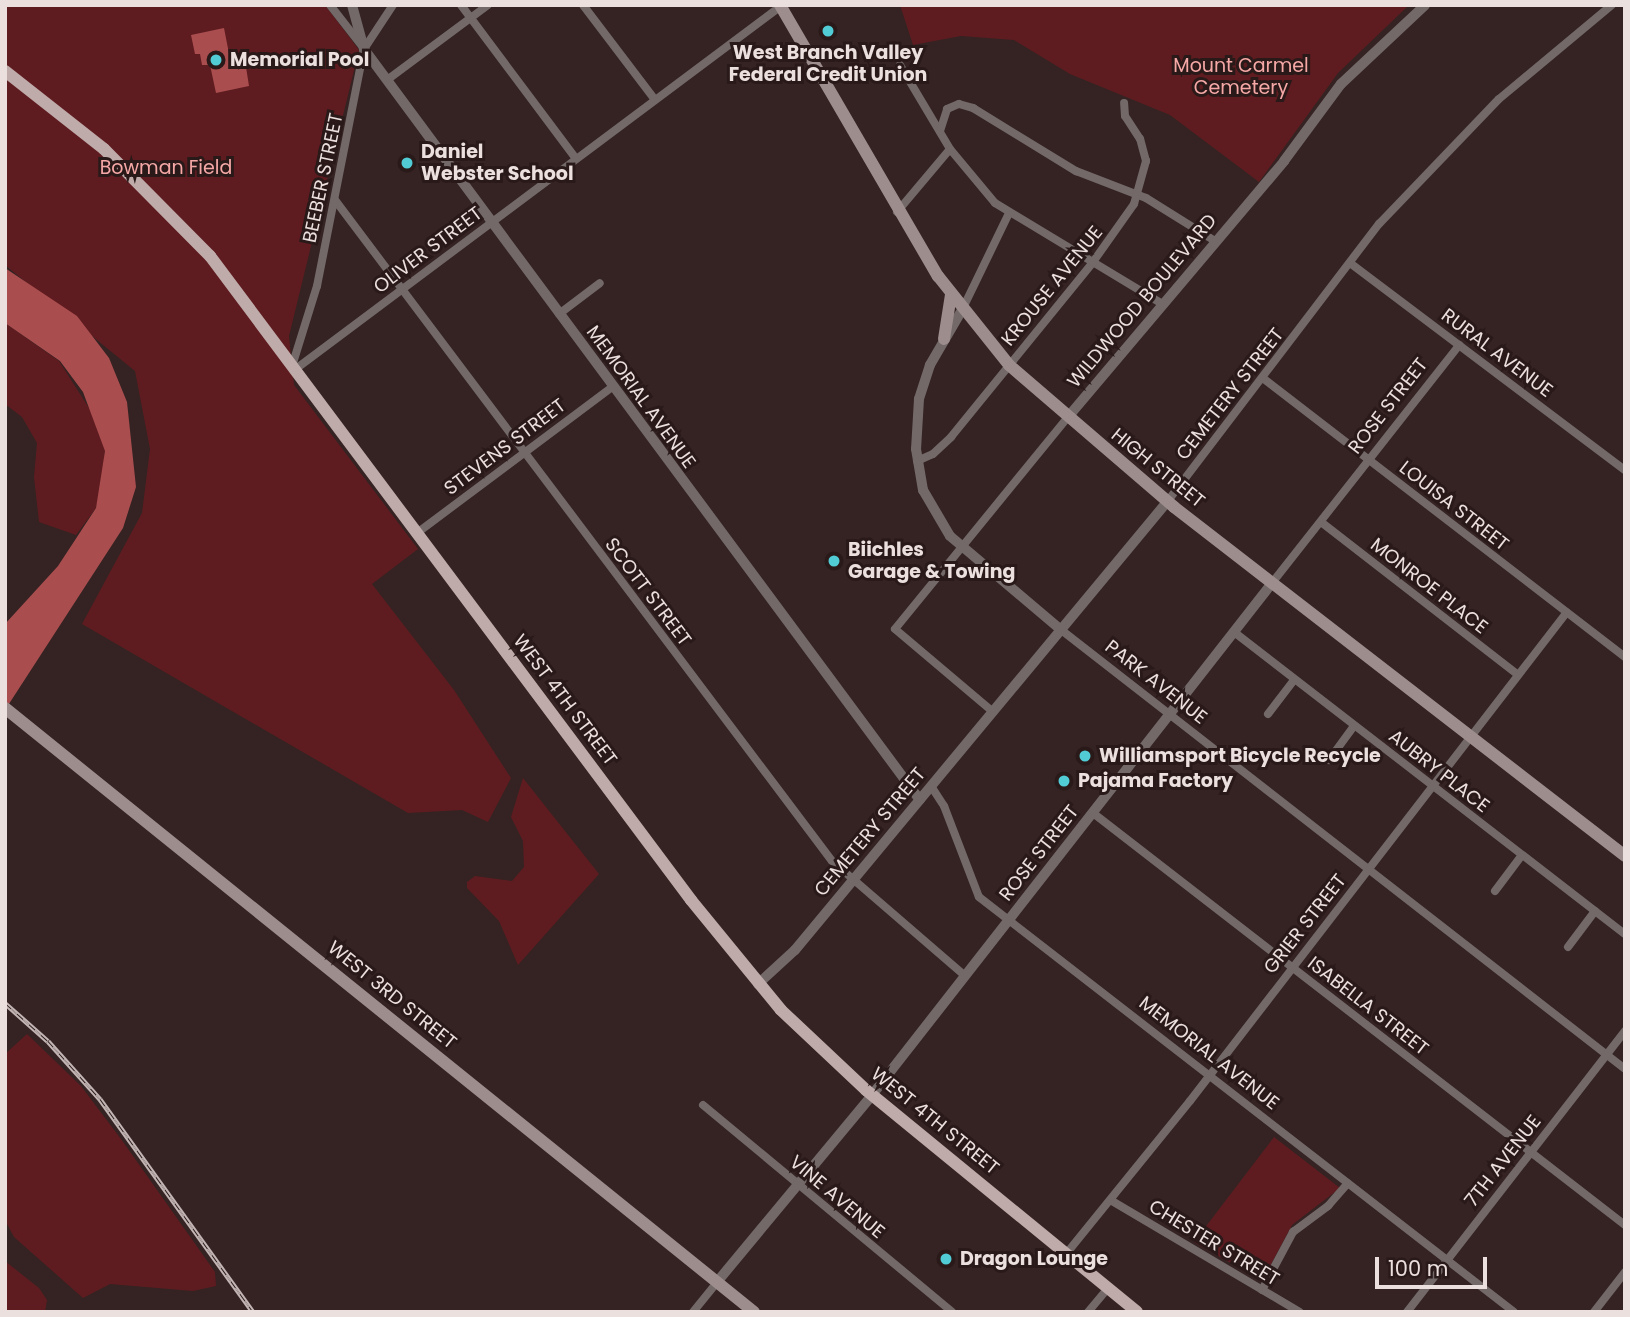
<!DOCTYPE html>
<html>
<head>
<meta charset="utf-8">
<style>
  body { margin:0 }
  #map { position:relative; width:1630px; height:1317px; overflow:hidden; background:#342322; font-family:Poppins,sans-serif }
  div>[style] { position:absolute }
  .green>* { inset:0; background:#5f1c20 }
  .water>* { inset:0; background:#aa4d4f }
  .minor>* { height:8px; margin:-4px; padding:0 4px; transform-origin:4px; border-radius:4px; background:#736969 }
  .tertiary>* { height:10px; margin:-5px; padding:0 5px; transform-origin:5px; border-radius:5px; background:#736969 }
  .secondary>* { height:12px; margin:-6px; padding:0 6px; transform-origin:6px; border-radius:6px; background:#9d8e8d }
  .primary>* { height:12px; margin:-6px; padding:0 6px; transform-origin:6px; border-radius:6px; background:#beabaa }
  .rail>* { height:5px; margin-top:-2.5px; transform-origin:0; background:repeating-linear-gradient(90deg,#2a1919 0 8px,#c2b5b4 0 16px); box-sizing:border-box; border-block:2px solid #c2b5b4 }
  .dots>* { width:19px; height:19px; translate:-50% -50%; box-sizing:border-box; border:4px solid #2a1919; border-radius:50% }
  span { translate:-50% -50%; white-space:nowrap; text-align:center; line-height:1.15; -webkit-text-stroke:6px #2a1919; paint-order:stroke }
  .poi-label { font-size:19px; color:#ece0df; font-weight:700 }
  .left { translate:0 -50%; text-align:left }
  .park-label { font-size:19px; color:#f5a8a6 }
  .street-label { font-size:19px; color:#ece0df }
  .frame { position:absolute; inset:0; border:7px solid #ece0df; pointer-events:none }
  .scale { position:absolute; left:1375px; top:1257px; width:112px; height:32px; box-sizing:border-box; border:4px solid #ece0df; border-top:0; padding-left:9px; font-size:21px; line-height:24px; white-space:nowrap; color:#ece0df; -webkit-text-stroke:5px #2a1919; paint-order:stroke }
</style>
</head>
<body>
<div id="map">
  <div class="green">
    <div style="clip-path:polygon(5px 5px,325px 5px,359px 50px,289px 336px,294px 385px,418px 549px,372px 584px,454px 690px,511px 778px,488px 822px,462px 810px,408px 813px,82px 624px,142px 513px,150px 449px,135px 371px,5px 265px)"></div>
    <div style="clip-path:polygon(900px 5px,1409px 5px,1338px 73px,1259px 182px,1170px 115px,1070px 74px,1014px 40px,961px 36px,913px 45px)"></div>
    <div style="clip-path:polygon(5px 323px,59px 361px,96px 419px,105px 450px,102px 486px,96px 508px,76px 535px,39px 522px,34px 477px,37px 443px,22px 417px,5px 404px)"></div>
    <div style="clip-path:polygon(523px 778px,599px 874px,518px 965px,499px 921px,467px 888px,467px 882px,475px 876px,512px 881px,524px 867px,523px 841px,511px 817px)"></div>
    <div style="clip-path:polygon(27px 1034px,81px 1086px,121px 1139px,215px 1272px,216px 1286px,193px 1291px,110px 1284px,83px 1298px,14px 1237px,5px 1220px,5px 1054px)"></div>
    <div style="clip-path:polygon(1274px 1137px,1340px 1188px,1292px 1225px,1262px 1281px,1194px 1242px)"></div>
    <div style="clip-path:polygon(5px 1261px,39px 1288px,47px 1300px,45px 1312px,5px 1312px)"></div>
  </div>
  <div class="water">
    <div style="clip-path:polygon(224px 28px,232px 69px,246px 67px,249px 86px,216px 93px,210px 65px,202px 65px,200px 54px,195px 54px,191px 35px)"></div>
    <div style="clip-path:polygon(5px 268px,77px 316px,109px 358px,127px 402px,136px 487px,123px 528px,5px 710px,5px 624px,58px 566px,96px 508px,105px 451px,83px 392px,60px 361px,5px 323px)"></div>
  </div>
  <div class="minor">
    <div style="left:330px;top:5px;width:52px;rotate:52deg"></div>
    <div style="left:461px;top:5px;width:192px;rotate:53.2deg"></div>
    <div style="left:583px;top:5px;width:119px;rotate:52.8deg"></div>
    <div style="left:900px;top:65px;width:98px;rotate:59.2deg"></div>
    <div style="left:950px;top:149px;width:70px;rotate:50.2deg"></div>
    <div style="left:995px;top:203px;width:197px;rotate:31.1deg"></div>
    <div style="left:387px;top:80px;width:126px;rotate:-36.6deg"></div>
    <div style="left:940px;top:131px;width:23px;rotate:-72deg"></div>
    <div style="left:947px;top:109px;width:13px;rotate:-23deg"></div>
    <div style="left:959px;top:104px;width:15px;rotate:16deg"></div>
    <div style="left:973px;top:108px;width:121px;rotate:31.5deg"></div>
    <div style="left:1076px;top:171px;width:75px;rotate:21.1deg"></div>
    <div style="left:1146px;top:198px;width:81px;rotate:31.9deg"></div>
    <div style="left:335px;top:200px;width:827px;rotate:53.06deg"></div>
    <div style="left:832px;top:861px;width:176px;rotate:40.8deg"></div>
    <div style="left:897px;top:212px;width:82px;rotate:-49.9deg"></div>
    <div style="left:1350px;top:263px;width:344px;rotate:37deg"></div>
    <div style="left:962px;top:310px;width:108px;rotate:-64.1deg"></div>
    <div style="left:559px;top:314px;width:51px;rotate:-37.1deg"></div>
    <div style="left:293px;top:363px;width:81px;rotate:-72.7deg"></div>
    <div style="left:317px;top:286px;width:242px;rotate:-78.8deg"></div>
    <div style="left:364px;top:49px;width:53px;rotate:-56.6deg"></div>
    <div style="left:297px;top:368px;width:604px;rotate:-36.79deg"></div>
    <div style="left:1264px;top:379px;width:456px;rotate:37.6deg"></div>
    <div style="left:917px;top:461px;width:17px;rotate:-24deg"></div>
    <div style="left:933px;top:454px;width:25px;rotate:-43deg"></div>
    <div style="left:951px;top:437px;width:225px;rotate:-50.9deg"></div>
    <div style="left:1093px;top:262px;width:71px;rotate:-54.7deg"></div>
    <div style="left:1134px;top:204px;width:45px;rotate:-74.4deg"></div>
    <div style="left:1146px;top:161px;width:23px;rotate:-105deg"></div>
    <div style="left:1140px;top:139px;width:27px;rotate:-123deg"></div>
    <div style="left:1125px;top:116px;width:13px;rotate:-94deg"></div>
    <div style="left:1167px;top:502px;width:350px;rotate:-52.7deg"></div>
    <div style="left:1379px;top:224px;width:173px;rotate:-46.2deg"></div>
    <div style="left:1499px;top:99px;width:147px;rotate:-39.8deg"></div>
    <div style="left:1321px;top:522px;width:249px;rotate:37.8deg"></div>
    <div style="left:417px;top:533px;width:244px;rotate:-36.8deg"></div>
    <div style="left:1272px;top:583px;width:303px;rotate:-51.8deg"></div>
    <div style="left:1060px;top:629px;width:716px;rotate:37.91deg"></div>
    <div style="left:1234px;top:632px;width:494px;rotate:37.7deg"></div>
    <div style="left:992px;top:711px;width:127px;rotate:-139.8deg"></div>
    <div style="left:895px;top:629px;width:274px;rotate:-50.8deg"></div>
    <div style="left:1268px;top:714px;width:43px;rotate:-52.6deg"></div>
    <div style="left:1329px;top:760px;width:42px;rotate:-53.7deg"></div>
    <div style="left:931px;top:786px;width:24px;rotate:57deg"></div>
    <div style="left:944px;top:806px;width:97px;rotate:69deg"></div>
    <div style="left:979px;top:897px;width:677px;rotate:37.8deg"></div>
    <div style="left:1093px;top:813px;width:673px;rotate:37.76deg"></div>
    <div style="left:1495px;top:891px;width:45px;rotate:-53.1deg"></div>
    <div style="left:1568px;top:947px;width:45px;rotate:-53.1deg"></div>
    <div style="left:703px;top:1105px;width:324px;rotate:39.7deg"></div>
    <div style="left:1112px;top:1201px;width:218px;rotate:30.6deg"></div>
    <div style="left:1066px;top:1254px;width:197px;rotate:-51deg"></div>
    <div style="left:1190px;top:1101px;width:617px;rotate:-52.37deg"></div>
    <div style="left:1262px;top:1290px;width:66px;rotate:-61.9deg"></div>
    <div style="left:1293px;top:1232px;width:44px;rotate:-36.6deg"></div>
    <div style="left:1328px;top:1206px;width:30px;rotate:-49deg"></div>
    <div style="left:693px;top:1312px;width:38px;rotate:-51deg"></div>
    <div style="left:1088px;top:1312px;width:31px;rotate:-50deg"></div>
    <div style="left:1407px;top:1312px;width:356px;rotate:-52.2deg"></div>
    <div style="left:1594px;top:1312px;width:51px;rotate:-52.2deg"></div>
  </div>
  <div class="tertiary">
    <div style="left:352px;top:5px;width:46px;rotate:74.7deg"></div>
    <div style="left:364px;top:49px;width:934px;rotate:53.49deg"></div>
    <div style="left:962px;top:310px;width:64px;rotate:120.2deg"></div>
    <div style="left:930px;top:365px;width:36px;rotate:108deg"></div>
    <div style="left:919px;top:399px;width:50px;rotate:93.4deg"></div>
    <div style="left:916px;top:449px;width:42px;rotate:80.3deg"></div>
    <div style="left:923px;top:490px;width:53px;rotate:59.6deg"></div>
    <div style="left:950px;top:536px;width:144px;rotate:40.2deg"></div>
    <div style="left:1068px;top:417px;width:335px;rotate:-49.8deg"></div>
    <div style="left:1284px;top:161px;width:96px;rotate:-53.5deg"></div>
    <div style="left:1341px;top:84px;width:115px;rotate:-43.2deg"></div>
    <div style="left:758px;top:984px;width:50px;rotate:-42.6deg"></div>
    <div style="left:795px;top:950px;width:582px;rotate:-50.3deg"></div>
    <div style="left:717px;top:1282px;width:243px;rotate:-50.3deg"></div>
    <div style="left:872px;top:1095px;width:650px;rotate:-52deg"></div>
  </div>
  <div class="secondary">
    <div style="left:780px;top:5px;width:314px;rotate:59.8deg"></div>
    <div style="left:938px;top:276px;width:114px;rotate:51.4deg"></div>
    <div style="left:1009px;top:365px;width:218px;rotate:40.7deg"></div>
    <div style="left:1174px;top:507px;width:570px;rotate:37.73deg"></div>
    <div style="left:944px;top:339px;width:45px;rotate:-81deg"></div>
    <div style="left:5px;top:708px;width:962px;rotate:38.88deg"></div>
  </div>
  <div class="primary">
    <div style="left:5px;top:71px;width:126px;rotate:38.2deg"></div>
    <div style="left:104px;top:149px;width:151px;rotate:45.3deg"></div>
    <div style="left:210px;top:256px;width:804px;rotate:53.24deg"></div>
    <div style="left:691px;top:900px;width:142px;rotate:50.7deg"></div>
    <div style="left:781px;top:1010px;width:117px;rotate:43.3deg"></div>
    <div style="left:866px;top:1090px;width:350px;rotate:39.3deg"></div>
  </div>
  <div class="rail">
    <div style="left:5px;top:1003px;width:57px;rotate:41.5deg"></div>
    <div style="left:48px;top:1041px;width:78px;rotate:48.1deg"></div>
    <div style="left:100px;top:1099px;width:262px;rotate:54.3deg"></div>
  </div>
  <div class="dots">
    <div style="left:828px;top:31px;background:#51ccd4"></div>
    <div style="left:216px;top:60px;background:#51ccd4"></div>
    <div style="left:407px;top:163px;background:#51ccd4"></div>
    <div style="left:834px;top:561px;background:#51ccd4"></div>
    <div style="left:1085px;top:756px;background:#51ccd4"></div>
    <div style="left:1064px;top:781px;background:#51ccd4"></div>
    <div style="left:946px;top:1259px;background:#51ccd4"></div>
  </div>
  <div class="poi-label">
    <span style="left:828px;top:64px">West Branch Valley<br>Federal Credit Union</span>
    <span class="left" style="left:230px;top:60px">Memorial Pool</span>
    <span class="left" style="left:421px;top:163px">Daniel<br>Webster School</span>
    <span class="left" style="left:848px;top:561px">Biichles<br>Garage &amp; Towing</span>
    <span class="left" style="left:1099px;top:756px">Williamsport Bicycle Recycle</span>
    <span class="left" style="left:1078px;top:781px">Pajama Factory</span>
    <span class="left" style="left:960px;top:1259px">Dragon Lounge</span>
  </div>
  <div class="park-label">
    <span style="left:1241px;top:77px">Mount Carmel<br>Cemetery</span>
    <span style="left:166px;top:168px">Bowman Field</span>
  </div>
  <div class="street-label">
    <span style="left:323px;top:178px;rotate:-78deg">BEEBER STREET</span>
    <span style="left:428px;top:250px;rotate:-37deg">OLIVER STREET</span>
    <span style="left:1052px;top:286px;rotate:-51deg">KROUSE AVENUE</span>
    <span style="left:1142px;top:301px;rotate:-50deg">WILDWOOD BOULEVARD</span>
    <span style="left:1497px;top:353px;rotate:37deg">RURAL AVENUE</span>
    <span style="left:1230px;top:394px;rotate:-52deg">CEMETERY STREET</span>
    <span style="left:641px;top:397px;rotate:54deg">MEMORIAL AVENUE</span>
    <span style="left:1388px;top:406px;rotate:-52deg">ROSE STREET</span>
    <span style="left:505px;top:447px;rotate:-37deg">STEVENS STREET</span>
    <span style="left:1158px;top:468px;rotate:39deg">HIGH STREET</span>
    <span style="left:1454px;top:506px;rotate:38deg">LOUISA STREET</span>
    <span style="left:1429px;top:586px;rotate:38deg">MONROE PLACE</span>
    <span style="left:648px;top:592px;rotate:53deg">SCOTT STREET</span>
    <span style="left:1156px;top:682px;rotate:38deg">PARK AVENUE</span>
    <span style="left:565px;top:700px;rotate:53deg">WEST 4TH STREET</span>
    <span style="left:1439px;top:771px;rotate:38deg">AUBRY PLACE</span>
    <span style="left:870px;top:832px;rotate:-50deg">CEMETERY STREET</span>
    <span style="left:1039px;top:853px;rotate:-52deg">ROSE STREET</span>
    <span style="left:1305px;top:924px;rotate:-52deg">GRIER STREET</span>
    <span style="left:392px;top:995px;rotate:39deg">WEST 3RD STREET</span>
    <span style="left:1368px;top:1006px;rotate:38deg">ISABELLA STREET</span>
    <span style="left:1209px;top:1053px;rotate:38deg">MEMORIAL AVENUE</span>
    <span style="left:935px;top:1121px;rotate:39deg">WEST 4TH STREET</span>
    <span style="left:1503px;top:1161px;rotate:-52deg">7TH AVENUE</span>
    <span style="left:837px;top:1197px;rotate:40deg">VINE AVENUE</span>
    <span style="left:1214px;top:1243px;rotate:31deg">CHESTER STREET</span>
  </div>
  <div class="frame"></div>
  <div class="scale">100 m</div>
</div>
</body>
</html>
